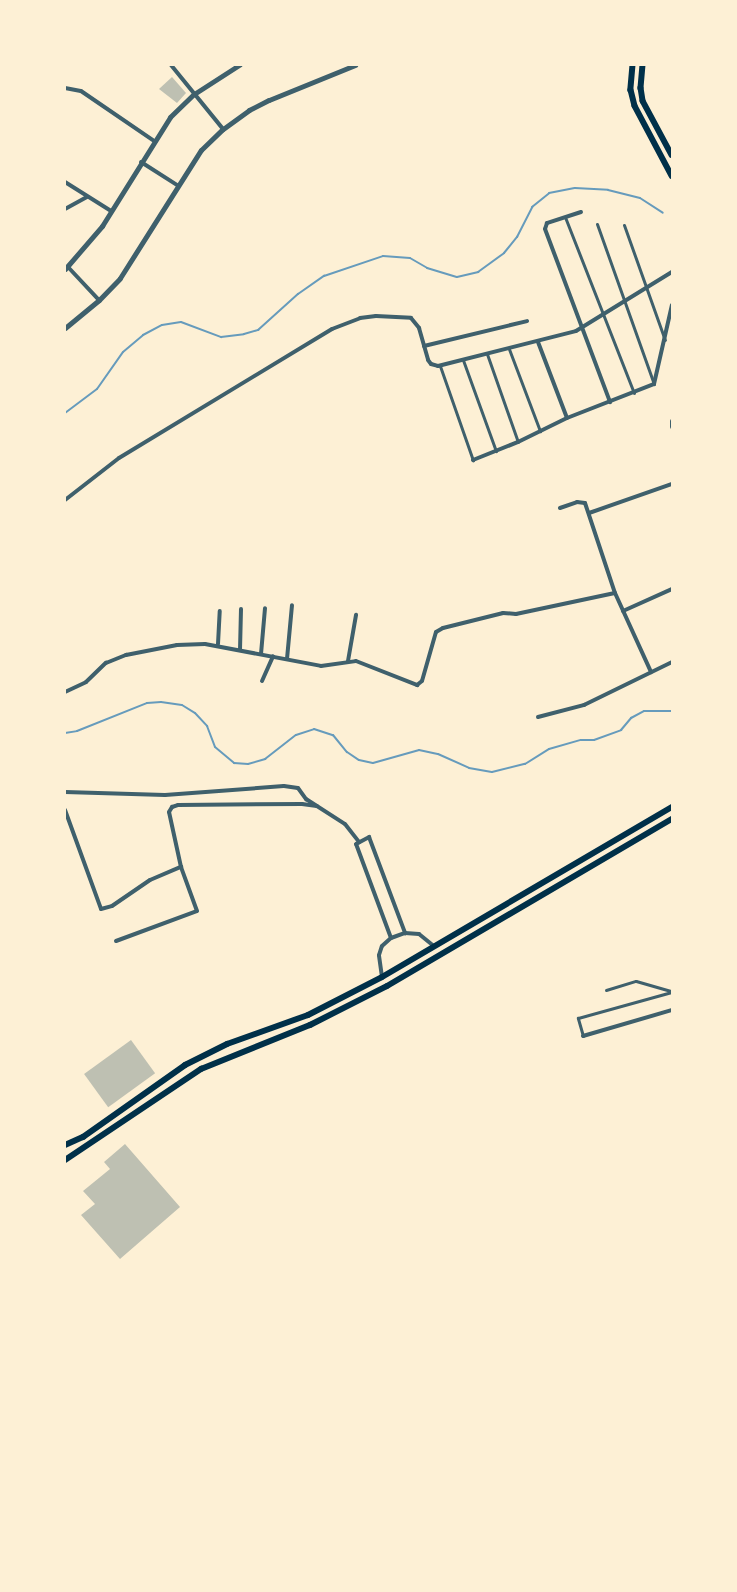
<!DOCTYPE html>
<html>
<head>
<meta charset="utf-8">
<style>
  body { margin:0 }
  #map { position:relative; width:737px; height:1592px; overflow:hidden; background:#fdf0d5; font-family:Literata,serif }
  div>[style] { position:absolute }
  .stream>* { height:2px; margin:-1px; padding:0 1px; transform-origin:1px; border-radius:1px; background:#669bbc }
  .building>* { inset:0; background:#bec0b2; transform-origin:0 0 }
  .pedestrian>* { height:3px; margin:-1.5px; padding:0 1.5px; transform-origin:1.5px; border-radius:1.5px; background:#3f606c }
  .minor>* { height:4px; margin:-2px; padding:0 2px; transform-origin:2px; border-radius:2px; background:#3f606c }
  .tertiary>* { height:5px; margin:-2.5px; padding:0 2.5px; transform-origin:2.5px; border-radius:2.5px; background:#3f606c }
  .secondary>* { height:5.5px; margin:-2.75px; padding:0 2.75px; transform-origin:2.75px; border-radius:2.75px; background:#003049 }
  .primary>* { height:6px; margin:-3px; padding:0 3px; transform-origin:3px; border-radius:3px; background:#003049 }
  span { translate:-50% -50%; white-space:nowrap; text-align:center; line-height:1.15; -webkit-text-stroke:4px #fdf0d5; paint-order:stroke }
  .frame { position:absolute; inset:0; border:66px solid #fdf0d5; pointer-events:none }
</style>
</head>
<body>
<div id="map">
  <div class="stream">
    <div style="left:65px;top:413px;width:40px;rotate:-37deg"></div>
    <div style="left:97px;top:389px;width:45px;rotate:-54.9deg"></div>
    <div style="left:123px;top:352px;width:26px;rotate:-40deg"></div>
    <div style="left:143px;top:335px;width:21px;rotate:-28deg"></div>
    <div style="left:162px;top:325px;width:19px;rotate:-9deg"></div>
    <div style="left:181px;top:322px;width:43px;rotate:20.6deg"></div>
    <div style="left:221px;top:337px;width:23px;rotate:-7deg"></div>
    <div style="left:244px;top:334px;width:15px;rotate:-16deg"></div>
    <div style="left:258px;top:330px;width:54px;rotate:-42deg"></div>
    <div style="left:298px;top:294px;width:32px;rotate:-35deg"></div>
    <div style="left:324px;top:276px;width:62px;rotate:-18.7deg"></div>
    <div style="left:383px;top:256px;width:27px;rotate:4deg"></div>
    <div style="left:410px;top:258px;width:20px;rotate:30deg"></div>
    <div style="left:427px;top:268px;width:31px;rotate:17deg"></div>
    <div style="left:457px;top:277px;width:22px;rotate:-13deg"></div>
    <div style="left:478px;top:272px;width:32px;rotate:-36deg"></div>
    <div style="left:504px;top:253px;width:21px;rotate:-51deg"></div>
    <div style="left:517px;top:237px;width:34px;rotate:-63deg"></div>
    <div style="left:532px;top:207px;width:22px;rotate:-39deg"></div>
    <div style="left:549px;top:193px;width:26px;rotate:-11deg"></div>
    <div style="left:575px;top:188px;width:33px;rotate:3deg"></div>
    <div style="left:608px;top:190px;width:33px;rotate:14deg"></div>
    <div style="left:640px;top:198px;width:27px;rotate:33deg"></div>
    <div style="left:65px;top:733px;width:12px;rotate:-9deg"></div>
    <div style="left:77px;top:731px;width:75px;rotate:-21.8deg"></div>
    <div style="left:147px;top:703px;width:14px;rotate:-4deg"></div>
    <div style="left:161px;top:702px;width:21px;rotate:8deg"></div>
    <div style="left:182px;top:705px;width:15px;rotate:32deg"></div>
    <div style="left:195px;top:713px;width:18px;rotate:47deg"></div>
    <div style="left:207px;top:726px;width:22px;rotate:69deg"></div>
    <div style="left:215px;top:747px;width:25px;rotate:40deg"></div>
    <div style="left:234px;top:763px;width:14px;rotate:4deg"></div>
    <div style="left:248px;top:764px;width:18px;rotate:-16deg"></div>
    <div style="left:265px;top:759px;width:39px;rotate:-38deg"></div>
    <div style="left:296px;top:735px;width:19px;rotate:-18deg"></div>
    <div style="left:314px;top:729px;width:20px;rotate:18deg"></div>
    <div style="left:333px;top:735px;width:22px;rotate:51deg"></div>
    <div style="left:347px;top:752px;width:14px;rotate:34deg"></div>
    <div style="left:359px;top:760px;width:14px;rotate:12deg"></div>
    <div style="left:373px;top:763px;width:48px;rotate:-15.8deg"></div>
    <div style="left:419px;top:750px;width:19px;rotate:12deg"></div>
    <div style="left:438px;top:754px;width:34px;rotate:24deg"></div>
    <div style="left:469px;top:768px;width:23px;rotate:10deg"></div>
    <div style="left:492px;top:772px;width:34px;rotate:-14deg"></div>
    <div style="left:525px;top:764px;width:28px;rotate:-32deg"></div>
    <div style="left:549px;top:749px;width:33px;rotate:-16deg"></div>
    <div style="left:581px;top:740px;width:13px"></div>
    <div style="left:594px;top:740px;width:29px;rotate:-20deg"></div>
    <div style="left:621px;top:730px;width:16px;rotate:-50deg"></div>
    <div style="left:631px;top:718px;width:15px;rotate:-28deg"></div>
    <div style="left:644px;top:711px;width:28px"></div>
  </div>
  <div class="building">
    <div style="clip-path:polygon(172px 77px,186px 93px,177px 103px,159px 89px)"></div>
    <div style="left:131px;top:1040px;width:41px;height:58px;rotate:54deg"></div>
    <div style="clip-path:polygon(125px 1144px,180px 1207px,120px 1259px,81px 1215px,95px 1204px,83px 1191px,110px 1169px,104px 1162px)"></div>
  </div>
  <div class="pedestrian">
    <div style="left:565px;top:217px;width:189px;rotate:68.6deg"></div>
    <div style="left:597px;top:224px;width:170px;rotate:70.4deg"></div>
    <div style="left:624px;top:225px;width:122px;rotate:70.4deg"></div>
    <div style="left:509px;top:349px;width:88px;rotate:69.3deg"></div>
    <div style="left:487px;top:354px;width:93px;rotate:70.6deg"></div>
    <div style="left:463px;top:360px;width:97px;rotate:70.1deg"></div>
    <div style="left:440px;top:366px;width:100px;rotate:70.7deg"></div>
    <div style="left:606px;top:990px;width:31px;rotate:-17deg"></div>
    <div style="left:636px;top:981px;width:37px;rotate:16deg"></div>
    <div style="left:583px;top:1036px;width:19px;rotate:-106deg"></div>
    <div style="left:578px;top:1018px;width:98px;rotate:-15.5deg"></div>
  </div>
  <div class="minor">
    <div style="left:171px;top:65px;width:82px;rotate:50.9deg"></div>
    <div style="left:65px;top:88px;width:16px;rotate:11deg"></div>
    <div style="left:81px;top:91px;width:88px;rotate:34.4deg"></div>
    <div style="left:141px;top:162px;width:43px;rotate:32.6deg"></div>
    <div style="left:65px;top:182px;width:54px;rotate:32.2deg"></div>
    <div style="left:65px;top:209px;width:25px;rotate:-29deg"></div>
    <div style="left:581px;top:212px;width:36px;rotate:162deg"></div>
    <div style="left:547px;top:223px;width:6px;rotate:108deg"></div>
    <div style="left:545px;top:229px;width:185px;rotate:69.4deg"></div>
    <div style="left:68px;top:267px;width:45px;rotate:46.8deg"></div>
    <div style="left:538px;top:342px;width:81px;rotate:69.1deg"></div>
    <div style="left:424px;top:346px;width:106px;rotate:-13.6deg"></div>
    <div style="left:672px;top:421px;width:6px;rotate:90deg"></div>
    <div style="left:473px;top:460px;width:48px;rotate:-21.8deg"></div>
    <div style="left:518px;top:442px;width:55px;rotate:-26.1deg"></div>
    <div style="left:567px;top:418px;width:93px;rotate:-21.3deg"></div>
    <div style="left:654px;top:384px;width:81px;rotate:-77.2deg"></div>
    <div style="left:65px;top:500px;width:68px;rotate:-37.9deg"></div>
    <div style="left:119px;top:458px;width:249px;rotate:-31.2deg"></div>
    <div style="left:332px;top:329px;width:30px;rotate:-21deg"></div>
    <div style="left:360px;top:318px;width:16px;rotate:-7deg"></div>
    <div style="left:376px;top:316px;width:35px;rotate:3deg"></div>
    <div style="left:411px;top:318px;width:13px;rotate:51deg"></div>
    <div style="left:419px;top:328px;width:33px;rotate:74deg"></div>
    <div style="left:428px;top:360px;width:5px;rotate:53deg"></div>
    <div style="left:431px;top:364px;width:7px;rotate:16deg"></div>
    <div style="left:438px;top:366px;width:142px;rotate:-14.2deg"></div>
    <div style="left:576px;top:331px;width:113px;rotate:-31.6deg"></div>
    <div style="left:560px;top:508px;width:18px;rotate:-19deg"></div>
    <div style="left:577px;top:502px;width:8px;rotate:7deg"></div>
    <div style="left:585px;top:503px;width:95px;rotate:71.6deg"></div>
    <div style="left:615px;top:593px;width:87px;rotate:65.5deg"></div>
    <div style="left:589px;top:513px;width:88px;rotate:-19.3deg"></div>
    <div style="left:623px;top:611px;width:54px;rotate:-24.2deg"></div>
    <div style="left:218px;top:644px;width:33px;rotate:-87deg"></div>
    <div style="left:240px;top:650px;width:41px;rotate:-88.6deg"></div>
    <div style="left:261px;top:654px;width:46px;rotate:-85deg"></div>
    <div style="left:287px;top:659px;width:54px;rotate:-84.7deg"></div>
    <div style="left:348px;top:661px;width:47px;rotate:-80.1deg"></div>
    <div style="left:262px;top:681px;width:27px;rotate:-66deg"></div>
    <div style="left:65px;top:692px;width:23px;rotate:-25deg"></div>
    <div style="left:86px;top:682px;width:28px;rotate:-44deg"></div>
    <div style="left:106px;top:663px;width:22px;rotate:-22deg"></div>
    <div style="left:126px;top:655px;width:52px;rotate:-11.1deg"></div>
    <div style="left:177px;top:645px;width:28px;rotate:-2deg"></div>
    <div style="left:205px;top:644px;width:118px;rotate:10.7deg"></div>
    <div style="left:321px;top:666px;width:35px;rotate:-8deg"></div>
    <div style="left:356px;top:661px;width:66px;rotate:21.5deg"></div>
    <div style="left:417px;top:685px;width:6px;rotate:-39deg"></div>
    <div style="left:422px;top:681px;width:51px;rotate:-74.1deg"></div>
    <div style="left:436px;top:632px;width:8px;rotate:-30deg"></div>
    <div style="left:443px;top:628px;width:62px;rotate:-14deg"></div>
    <div style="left:503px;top:613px;width:13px;rotate:4deg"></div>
    <div style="left:516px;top:614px;width:101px;rotate:-12deg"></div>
    <div style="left:538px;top:717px;width:48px;rotate:-14.6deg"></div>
    <div style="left:584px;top:705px;width:98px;rotate:-26deg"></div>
    <div style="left:65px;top:792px;width:100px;rotate:1.7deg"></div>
    <div style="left:165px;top:795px;width:119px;rotate:-4.3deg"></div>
    <div style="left:284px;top:786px;width:14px;rotate:8deg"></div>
    <div style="left:298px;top:788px;width:14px;rotate:54deg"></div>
    <div style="left:306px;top:799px;width:46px;rotate:32.7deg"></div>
    <div style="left:345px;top:824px;width:23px;rotate:52deg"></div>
    <div style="left:65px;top:810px;width:105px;rotate:70deg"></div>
    <div style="left:101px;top:909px;width:11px;rotate:-15deg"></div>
    <div style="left:112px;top:906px;width:46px;rotate:-34.4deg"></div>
    <div style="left:150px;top:880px;width:34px;rotate:-23deg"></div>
    <div style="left:181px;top:867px;width:56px;rotate:-102.3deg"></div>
    <div style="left:169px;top:812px;width:6px;rotate:-59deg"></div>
    <div style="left:172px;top:807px;width:6px;rotate:-18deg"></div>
    <div style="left:178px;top:805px;width:124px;rotate:-0.5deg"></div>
    <div style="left:302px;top:804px;width:15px;rotate:8deg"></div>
    <div style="left:391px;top:938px;width:100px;rotate:-110.4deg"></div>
    <div style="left:356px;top:844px;width:15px;rotate:-28deg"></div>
    <div style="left:369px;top:837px;width:103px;rotate:69.4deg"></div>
    <div style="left:116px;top:941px;width:86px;rotate:-20.3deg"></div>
    <div style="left:197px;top:911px;width:47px;rotate:-110deg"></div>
    <div style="left:382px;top:977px;width:22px;rotate:-98deg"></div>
    <div style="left:379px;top:955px;width:9px;rotate:-72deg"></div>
    <div style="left:382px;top:946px;width:12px;rotate:-42deg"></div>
    <div style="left:391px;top:938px;width:15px;rotate:-20deg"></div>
    <div style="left:405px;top:933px;width:14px;rotate:4deg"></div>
    <div style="left:419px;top:934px;width:19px;rotate:39deg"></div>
    <div style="left:583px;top:1036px;width:93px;rotate:-16.3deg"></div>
  </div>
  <div class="tertiary">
    <div style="left:65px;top:269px;width:57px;rotate:-49.3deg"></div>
    <div style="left:102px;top:226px;width:128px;rotate:-58deg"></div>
    <div style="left:170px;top:117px;width:33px;rotate:-44deg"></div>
    <div style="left:194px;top:94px;width:54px;rotate:-32.8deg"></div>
    <div style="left:65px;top:328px;width:44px;rotate:-39.5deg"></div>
    <div style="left:99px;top:300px;width:30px;rotate:-46deg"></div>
    <div style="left:120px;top:278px;width:151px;rotate:-57.7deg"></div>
    <div style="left:201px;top:150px;width:30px;rotate:-44deg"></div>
    <div style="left:223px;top:129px;width:32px;rotate:-36deg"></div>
    <div style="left:249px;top:110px;width:22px;rotate:-27deg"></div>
    <div style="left:269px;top:100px;width:93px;rotate:-22.1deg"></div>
  </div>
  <div class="secondary">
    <div style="left:633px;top:65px;width:25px;rotate:95deg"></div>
    <div style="left:631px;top:90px;width:16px;rotate:76deg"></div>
    <div style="left:635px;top:106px;width:79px;rotate:62.1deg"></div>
    <div style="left:643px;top:65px;width:23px;rotate:95deg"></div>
    <div style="left:641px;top:88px;width:13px;rotate:81deg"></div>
    <div style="left:643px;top:101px;width:61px;rotate:61.8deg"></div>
  </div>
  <div class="primary">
    <div style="left:65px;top:1145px;width:20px;rotate:-24deg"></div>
    <div style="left:83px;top:1137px;width:125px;rotate:-35.2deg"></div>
    <div style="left:185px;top:1065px;width:47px;rotate:-26.6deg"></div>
    <div style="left:227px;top:1044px;width:86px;rotate:-19.7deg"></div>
    <div style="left:308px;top:1015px;width:83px;rotate:-27.2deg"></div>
    <div style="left:382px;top:977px;width:336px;rotate:-30.4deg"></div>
    <div style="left:65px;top:1160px;width:164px;rotate:-33.8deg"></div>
    <div style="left:201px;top:1069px;width:118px;rotate:-22deg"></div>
    <div style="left:310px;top:1025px;width:86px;rotate:-26.9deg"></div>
    <div style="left:387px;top:986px;width:330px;rotate:-30.4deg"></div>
  </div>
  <div class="frame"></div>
</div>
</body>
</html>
